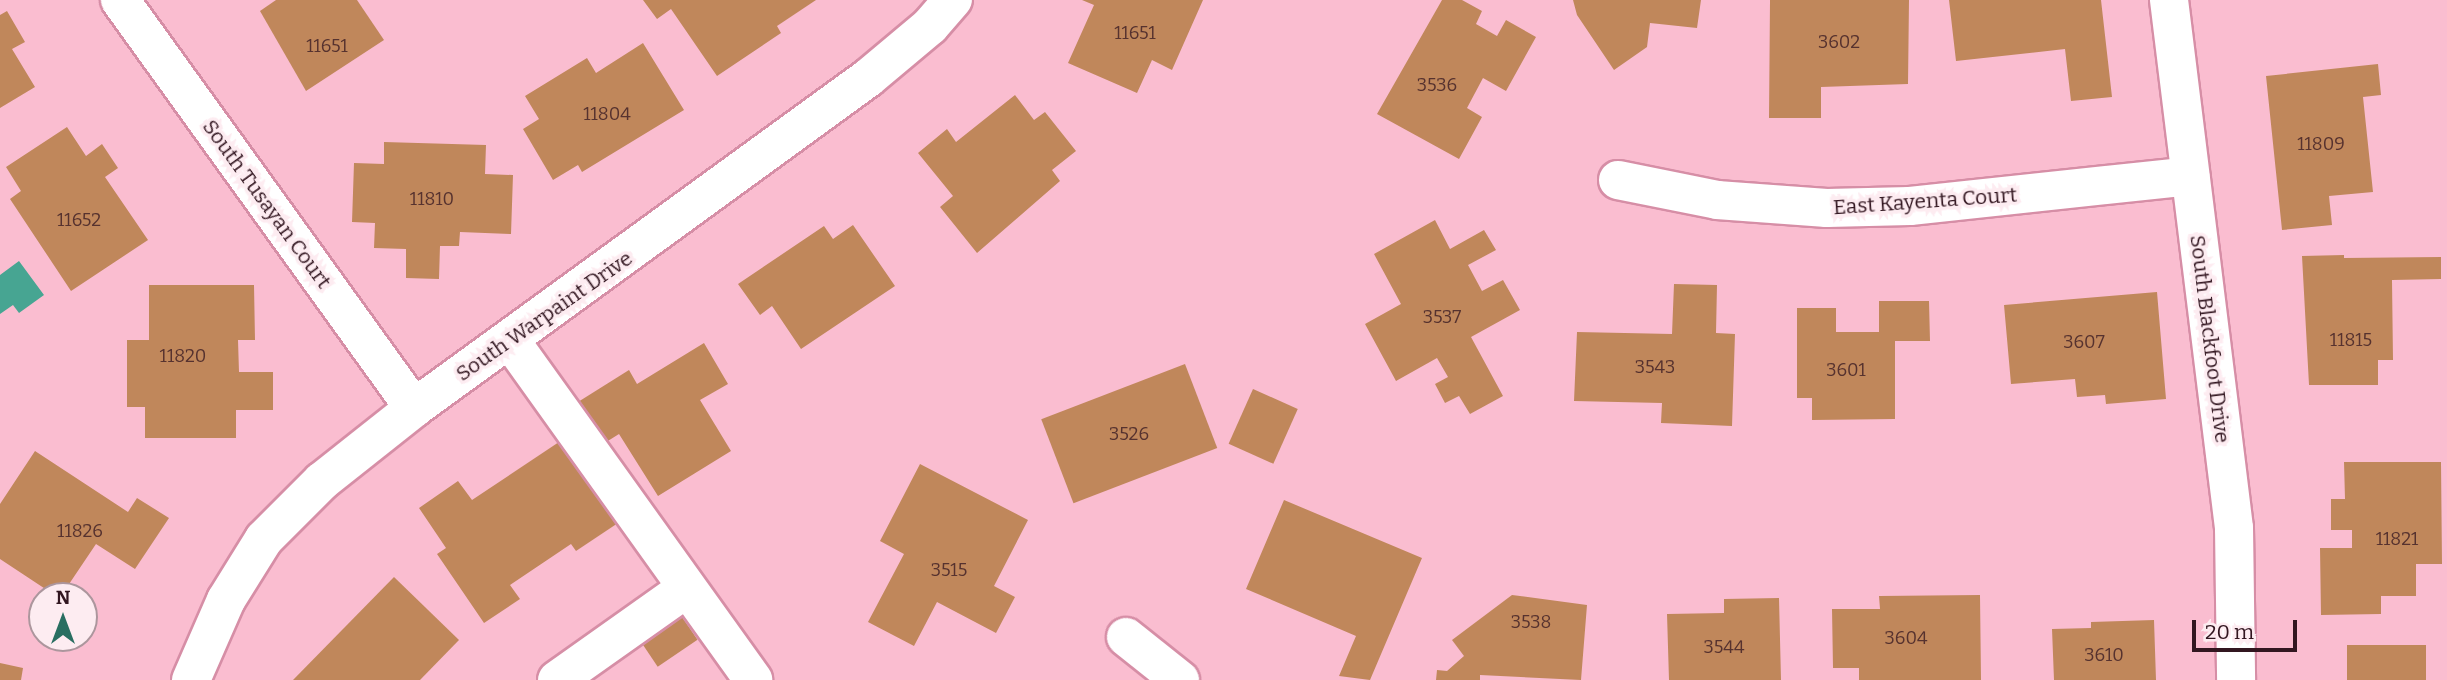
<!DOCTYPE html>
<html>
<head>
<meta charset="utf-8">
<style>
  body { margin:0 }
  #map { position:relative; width:2447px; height:680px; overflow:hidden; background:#fabdd0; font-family:Bitter,serif }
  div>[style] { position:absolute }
  .water>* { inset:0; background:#47a592 }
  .building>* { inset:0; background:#c0875b; transform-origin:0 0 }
  .roads { filter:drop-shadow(2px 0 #d68ea6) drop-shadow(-2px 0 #d68ea6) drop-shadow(0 2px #d68ea6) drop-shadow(0 -2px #d68ea6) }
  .minor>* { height:38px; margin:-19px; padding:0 19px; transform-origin:19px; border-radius:19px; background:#fff }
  span { translate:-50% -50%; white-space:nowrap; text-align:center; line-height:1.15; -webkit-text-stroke:7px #fdecf1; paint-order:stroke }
  .number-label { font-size:18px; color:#56322f }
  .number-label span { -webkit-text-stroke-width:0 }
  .street-label { font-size:21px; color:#321620 }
  .north { position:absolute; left:28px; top:582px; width:70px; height:70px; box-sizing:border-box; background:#fdecf1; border:2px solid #ac969d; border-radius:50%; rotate:0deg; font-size:19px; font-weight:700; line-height:28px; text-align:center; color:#321620 }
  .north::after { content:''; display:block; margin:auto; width:24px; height:32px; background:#296e61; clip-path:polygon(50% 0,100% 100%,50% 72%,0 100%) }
  .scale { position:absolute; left:2192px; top:620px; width:105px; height:32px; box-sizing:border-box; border:4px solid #321620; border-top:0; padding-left:9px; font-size:21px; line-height:24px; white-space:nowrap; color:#321620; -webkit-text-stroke:5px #fdecf1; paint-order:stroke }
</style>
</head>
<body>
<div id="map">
  <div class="water">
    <div style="clip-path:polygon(19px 261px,44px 295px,19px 313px,13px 305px,0 314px,0 275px)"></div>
  </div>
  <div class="building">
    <div style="clip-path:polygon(276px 0,357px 0,384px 40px,306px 91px,260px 11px)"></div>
    <div style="clip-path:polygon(643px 0,816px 0,777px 26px,781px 33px,717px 76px,671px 9px,657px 19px)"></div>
    <div style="clip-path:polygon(1082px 0,1203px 0,1172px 70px,1152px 60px,1137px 93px,1068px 63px,1094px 5px)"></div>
    <div style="clip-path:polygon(1442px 0,1462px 0,1482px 11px,1476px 24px,1497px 36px,1506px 20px,1536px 37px,1506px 91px,1483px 78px,1467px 108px,1482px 117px,1459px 159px,1377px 114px)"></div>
    <div style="clip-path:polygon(1573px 0,1701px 0,1697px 28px,1650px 23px,1647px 47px,1614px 70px,1577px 15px)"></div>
    <div style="clip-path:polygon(1770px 0,1909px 0,1908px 84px,1821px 87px,1821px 118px,1769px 118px)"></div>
    <div style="clip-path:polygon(1949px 0,2101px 0,2112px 97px,2071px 101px,2065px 49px,1956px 61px)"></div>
    <div style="clip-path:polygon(7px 11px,25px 42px,12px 49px,35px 87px,0 108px,0 15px)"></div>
    <div style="clip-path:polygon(643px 43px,684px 110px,582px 172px,578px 165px,553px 180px,523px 129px,539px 119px,525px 96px,587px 58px,596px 73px)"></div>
    <div style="clip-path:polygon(2378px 64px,2381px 95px,2363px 97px,2373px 192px,2329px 196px,2332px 225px,2282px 230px,2266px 76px)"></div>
    <div style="clip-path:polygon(1015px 95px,1034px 120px,1045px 112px,1076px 151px,1052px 170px,1060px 181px,977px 253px,940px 207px,953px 196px,918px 153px,947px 129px,956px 142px)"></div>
    <div style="clip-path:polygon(67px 127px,86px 156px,102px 144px,118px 168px,105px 177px,148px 240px,71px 291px,10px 199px,21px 191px,6px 167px)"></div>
    <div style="clip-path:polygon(384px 142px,486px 145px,485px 174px,513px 175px,511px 234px,460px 232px,459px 246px,440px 246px,439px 279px,406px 278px,406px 249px,374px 248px,375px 223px,352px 222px,354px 163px,384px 164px)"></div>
    <div style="clip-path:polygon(1435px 220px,1450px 249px,1484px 230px,1496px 250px,1468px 265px,1482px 291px,1503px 280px,1520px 310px,1471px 337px,1503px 396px,1470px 414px,1459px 396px,1445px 403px,1435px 384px,1448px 377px,1437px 358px,1396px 381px,1365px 324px,1401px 304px,1374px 254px)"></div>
    <div style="clip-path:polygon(853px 225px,895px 286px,801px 349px,772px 306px,760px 315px,738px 284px,824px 226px,833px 239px)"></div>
    <div style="clip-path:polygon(2344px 255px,2344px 258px,2441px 257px,2441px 279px,2392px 280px,2393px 360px,2378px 360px,2378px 385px,2309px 385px,2302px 256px)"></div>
    <div style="clip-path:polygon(1674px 284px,1717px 285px,1716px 333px,1735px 334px,1732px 426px,1661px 423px,1662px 403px,1574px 401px,1577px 332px,1672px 334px)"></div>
    <div style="clip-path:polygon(149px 285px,254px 285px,255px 340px,238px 340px,239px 372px,273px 372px,273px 410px,236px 410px,236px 438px,145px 438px,145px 407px,127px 407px,127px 340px,149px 340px)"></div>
    <div style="clip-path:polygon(2157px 292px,2166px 399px,2106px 404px,2105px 395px,2077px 397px,2075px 379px,2011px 384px,2004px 305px)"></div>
    <div style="clip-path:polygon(1879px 301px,1929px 301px,1930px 341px,1895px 341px,1895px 419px,1812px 420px,1812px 398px,1797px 398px,1797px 308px,1836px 308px,1836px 332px,1879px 332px)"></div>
    <div style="clip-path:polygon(704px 343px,728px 384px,700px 400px,731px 451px,658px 496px,619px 434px,603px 444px,578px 402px,629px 370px,637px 384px)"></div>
    <div style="left:1185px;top:364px;width:90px;height:154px;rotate:69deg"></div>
    <div style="left:1253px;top:389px;width:49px;height:60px;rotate:24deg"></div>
    <div style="clip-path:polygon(562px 440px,618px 523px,576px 551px,571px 544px,510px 585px,520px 599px,484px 623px,437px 554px,446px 548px,419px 508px,458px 481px,472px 500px)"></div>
    <div style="clip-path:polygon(35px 451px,128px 512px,137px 498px,169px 518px,135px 569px,96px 544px,61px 596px,56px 596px,0 559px,0 504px)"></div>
    <div style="clip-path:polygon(2344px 462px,2441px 462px,2442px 564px,2416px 564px,2416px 596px,2381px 596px,2381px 614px,2321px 615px,2320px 548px,2352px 548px,2352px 530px,2331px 530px,2331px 499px,2345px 499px)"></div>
    <div style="clip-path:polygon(920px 464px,1028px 520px,994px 586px,1015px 597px,996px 633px,937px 602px,914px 646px,868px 622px,904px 554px,880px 541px)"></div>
    <div style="clip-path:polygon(1284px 500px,1422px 558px,1370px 680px,1339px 676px,1356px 636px,1246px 589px)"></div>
    <div style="clip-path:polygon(394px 577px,459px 640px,420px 680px,293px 680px)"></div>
    <div style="clip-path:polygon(1512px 595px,1587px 605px,1581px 680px,1480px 675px,1480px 680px,1436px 680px,1437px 670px,1447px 671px,1464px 656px,1452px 640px)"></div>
    <div style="clip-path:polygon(1980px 595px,1981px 680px,1859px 680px,1859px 668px,1833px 668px,1832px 609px,1880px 609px,1879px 596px)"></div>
    <div style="clip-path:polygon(1779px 598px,1781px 680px,1669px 680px,1667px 614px,1724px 613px,1724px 599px)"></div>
    <div style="left:674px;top:605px;width:42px;height:48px;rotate:56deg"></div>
    <div style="clip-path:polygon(2154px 620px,2156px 680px,2054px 680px,2052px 629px,2091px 628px,2091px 622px)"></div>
    <div style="left:2347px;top:645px;width:79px;height:35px"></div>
    <div style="clip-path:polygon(0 663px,23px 668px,21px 680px,0 680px)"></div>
  </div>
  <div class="roads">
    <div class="minor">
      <div style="left:120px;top:0;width:503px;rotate:54.22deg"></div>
      <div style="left:2169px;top:0;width:532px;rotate:82.98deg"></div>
      <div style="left:2234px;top:528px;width:152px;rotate:89.2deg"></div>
      <div style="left:1618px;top:180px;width:101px;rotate:11.4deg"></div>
      <div style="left:1717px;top:200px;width:110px;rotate:4.2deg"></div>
      <div style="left:1827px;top:208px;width:83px;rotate:-1.4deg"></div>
      <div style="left:1910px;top:206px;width:282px;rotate:-6.1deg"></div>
      <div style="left:510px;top:340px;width:418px;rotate:54.4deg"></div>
      <div style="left:1126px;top:637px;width:69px;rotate:38.5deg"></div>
      <div style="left:191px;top:680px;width:87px;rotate:-66.4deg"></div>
      <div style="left:226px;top:600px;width:72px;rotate:-58.1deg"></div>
      <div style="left:264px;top:539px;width:82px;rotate:-45deg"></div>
      <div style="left:322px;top:481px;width:117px;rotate:-38.4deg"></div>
      <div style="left:414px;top:408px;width:561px;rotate:-36.01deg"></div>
      <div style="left:868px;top:78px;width:81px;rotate:-40deg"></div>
      <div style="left:930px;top:26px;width:35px;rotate:-49deg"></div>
      <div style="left:557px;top:680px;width:159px;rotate:-35.3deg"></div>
    </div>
  </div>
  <div class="number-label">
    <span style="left:1135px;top:33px">11651</span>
    <span style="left:1839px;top:42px">3602</span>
    <span style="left:327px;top:46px">11651</span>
    <span style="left:1437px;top:85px">3536</span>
    <span style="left:607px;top:114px">11804</span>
    <span style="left:2321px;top:144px">11809</span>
    <span style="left:432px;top:199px">11810</span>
    <span style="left:79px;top:220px">11652</span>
    <span style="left:1442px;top:317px">3537</span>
    <span style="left:2351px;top:340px">11815</span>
    <span style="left:2084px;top:342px">3607</span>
    <span style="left:183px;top:356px">11820</span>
    <span style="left:1655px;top:367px">3543</span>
    <span style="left:1846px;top:370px">3601</span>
    <span style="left:1129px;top:434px">3526</span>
    <span style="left:80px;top:531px">11826</span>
    <span style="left:2397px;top:539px">11821</span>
    <span style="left:949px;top:570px">3515</span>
    <span style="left:1531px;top:622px">3538</span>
    <span style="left:1906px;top:638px">3604</span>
    <span style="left:1724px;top:647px">3544</span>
    <span style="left:2104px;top:655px">3610</span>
  </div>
  <div class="street-label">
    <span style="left:1925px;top:201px;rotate:-4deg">East Kayenta Court</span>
    <span style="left:267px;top:204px;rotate:54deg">South Tusayan Court</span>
    <span style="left:544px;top:316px;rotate:-35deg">South Warpaint Drive</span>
    <span style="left:2210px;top:339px;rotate:83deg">South Blackfoot Drive</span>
  </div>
  <div class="north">N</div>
  <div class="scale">20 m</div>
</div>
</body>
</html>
